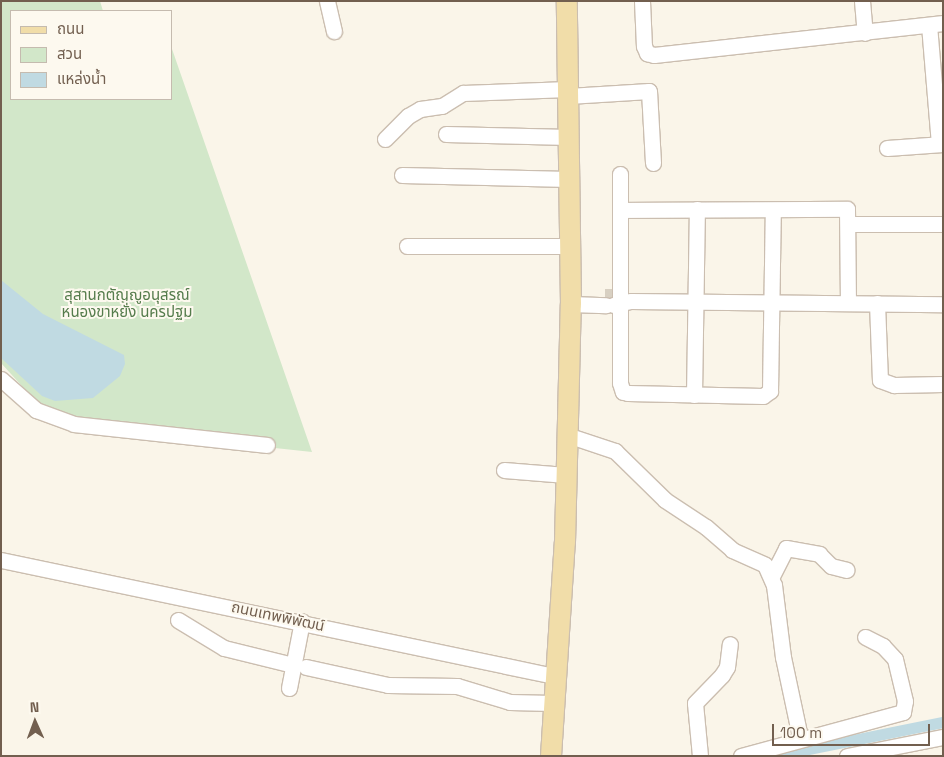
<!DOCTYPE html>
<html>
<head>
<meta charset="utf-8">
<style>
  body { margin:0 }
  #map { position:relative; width:944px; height:757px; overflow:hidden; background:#faf5e9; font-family:"Space Grotesk","Noto Sans Thai",sans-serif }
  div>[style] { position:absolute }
  .green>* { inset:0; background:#d2e7c9 }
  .water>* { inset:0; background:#c0dae2 }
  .canal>* { height:11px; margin:-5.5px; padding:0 5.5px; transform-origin:5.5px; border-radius:5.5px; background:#c0dae2 }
  .minor-tunnel>* { height:15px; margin-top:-7.5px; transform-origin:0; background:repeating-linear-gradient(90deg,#d8d0c2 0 15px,transparent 0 23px) }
  .roads { filter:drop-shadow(1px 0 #cbbeb0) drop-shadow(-1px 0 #cbbeb0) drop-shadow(0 1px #cbbeb0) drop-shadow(0 -1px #cbbeb0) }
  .minor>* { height:15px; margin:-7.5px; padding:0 7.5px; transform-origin:7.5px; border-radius:7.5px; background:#fff }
  .major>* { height:20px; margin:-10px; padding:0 10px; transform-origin:10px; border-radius:10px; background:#f1dda9 }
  span { translate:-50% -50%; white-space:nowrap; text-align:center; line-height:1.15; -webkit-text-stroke:4px #fdf9ef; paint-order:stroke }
  .park-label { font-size:15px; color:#557c4c }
  .street-label { font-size:15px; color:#725f4f }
  .frame { position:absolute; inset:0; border:2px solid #725f4f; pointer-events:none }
  .legend { position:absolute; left:10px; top:10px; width:162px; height:90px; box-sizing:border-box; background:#fdf9ef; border:1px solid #c5bbaf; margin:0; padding:6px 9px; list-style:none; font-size:15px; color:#725f4f }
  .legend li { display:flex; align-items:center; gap:10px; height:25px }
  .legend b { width:25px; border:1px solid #c5bbaf }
  .north { position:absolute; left:10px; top:697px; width:50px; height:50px; -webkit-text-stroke:4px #fdf9ef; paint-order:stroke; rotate:358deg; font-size:14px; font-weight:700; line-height:20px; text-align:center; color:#725f4f }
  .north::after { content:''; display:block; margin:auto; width:18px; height:22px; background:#725f4f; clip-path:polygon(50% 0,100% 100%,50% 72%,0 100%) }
  .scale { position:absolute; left:772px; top:724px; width:158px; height:22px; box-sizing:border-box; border:2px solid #725f4f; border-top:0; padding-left:6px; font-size:15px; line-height:18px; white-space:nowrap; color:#725f4f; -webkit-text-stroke:4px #fdf9ef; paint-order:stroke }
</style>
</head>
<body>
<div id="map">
  <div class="green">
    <div style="clip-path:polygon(1px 1px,100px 1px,103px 11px,11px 11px,11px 99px,171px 99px,172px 49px,312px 452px,120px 431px,41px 407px,1px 363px)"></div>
  </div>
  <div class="water">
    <div style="clip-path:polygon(1px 280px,43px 314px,124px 355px,125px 364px,120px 376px,93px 398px,55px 401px,42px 396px,1px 358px)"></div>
  </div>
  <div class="canal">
    <div style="left:774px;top:756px;width:172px;rotate:-11.4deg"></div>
  </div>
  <div class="minor-tunnel">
    <div style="left:605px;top:296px;width:7px"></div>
  </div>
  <div class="roads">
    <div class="minor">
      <div style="left:327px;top:1px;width:31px;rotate:77deg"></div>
      <div style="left:642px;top:1px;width:45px;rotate:87.5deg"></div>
      <div style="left:644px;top:46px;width:8px;rotate:67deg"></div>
      <div style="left:647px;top:53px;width:7px;rotate:16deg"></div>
      <div style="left:654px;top:55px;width:291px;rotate:-6.3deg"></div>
      <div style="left:862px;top:1px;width:32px;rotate:85deg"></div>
      <div style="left:929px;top:25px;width:119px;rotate:85.2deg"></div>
      <div style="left:568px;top:96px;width:81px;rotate:-3.5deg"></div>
      <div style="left:649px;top:91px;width:72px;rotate:86.8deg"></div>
      <div style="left:446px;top:134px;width:123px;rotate:1.4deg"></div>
      <div style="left:385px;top:139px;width:33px;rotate:-45deg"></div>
      <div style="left:408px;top:116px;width:14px;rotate:-30deg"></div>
      <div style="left:420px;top:109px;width:22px;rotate:-8deg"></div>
      <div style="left:442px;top:106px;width:25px;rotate:-32deg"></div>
      <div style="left:463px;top:93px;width:105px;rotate:-2.2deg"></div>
      <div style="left:887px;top:148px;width:56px;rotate:-4.1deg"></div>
      <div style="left:620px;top:174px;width:209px;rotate:90deg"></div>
      <div style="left:620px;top:383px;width:9px;rotate:72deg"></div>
      <div style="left:623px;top:392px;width:5px;rotate:11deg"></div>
      <div style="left:628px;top:393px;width:135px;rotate:1.3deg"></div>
      <div style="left:763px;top:396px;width:9px;rotate:-36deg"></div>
      <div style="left:770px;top:391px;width:181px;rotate:-89.1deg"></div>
      <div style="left:402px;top:175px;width:167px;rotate:1.4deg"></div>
      <div style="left:621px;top:210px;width:226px;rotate:-0.3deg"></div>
      <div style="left:847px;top:209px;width:94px;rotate:89.4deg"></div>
      <div style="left:848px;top:224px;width:95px"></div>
      <div style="left:407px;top:246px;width:162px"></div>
      <div style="left:877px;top:303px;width:77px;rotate:87.8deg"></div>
      <div style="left:880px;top:380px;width:15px;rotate:20deg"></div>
      <div style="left:894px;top:385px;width:49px;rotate:-1.2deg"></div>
      <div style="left:571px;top:304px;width:35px;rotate:2deg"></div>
      <div style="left:613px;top:305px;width:18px;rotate:-13deg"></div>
      <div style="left:631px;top:301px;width:312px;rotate:0.6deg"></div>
      <div style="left:1px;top:379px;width:47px;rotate:41.5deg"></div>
      <div style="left:36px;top:410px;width:40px;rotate:20.2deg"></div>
      <div style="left:74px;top:424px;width:194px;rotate:6.2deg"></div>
      <div style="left:694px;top:395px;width:186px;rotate:-89.1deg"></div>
      <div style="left:567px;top:435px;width:51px;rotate:18.4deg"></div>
      <div style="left:615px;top:451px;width:70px;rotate:44.4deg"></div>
      <div style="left:665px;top:500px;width:49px;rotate:33.4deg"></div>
      <div style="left:706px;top:527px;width:35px;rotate:41deg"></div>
      <div style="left:732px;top:550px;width:36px;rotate:24deg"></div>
      <div style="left:765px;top:565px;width:22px;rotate:66deg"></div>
      <div style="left:774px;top:585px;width:73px;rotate:82.9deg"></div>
      <div style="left:783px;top:657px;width:82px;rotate:78deg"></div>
      <div style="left:504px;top:470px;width:62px;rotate:4.6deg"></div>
      <div style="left:1px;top:560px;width:565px;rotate:11.85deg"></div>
      <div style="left:772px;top:576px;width:31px;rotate:-63deg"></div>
      <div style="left:786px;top:548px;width:34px;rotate:10deg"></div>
      <div style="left:819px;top:554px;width:17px;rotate:45deg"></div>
      <div style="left:831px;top:566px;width:16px;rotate:14deg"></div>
      <div style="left:178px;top:620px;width:54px;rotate:31.3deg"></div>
      <div style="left:224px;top:648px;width:71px;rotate:13.8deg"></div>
      <div style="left:306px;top:667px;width:84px;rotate:12.4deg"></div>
      <div style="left:388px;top:685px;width:69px;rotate:0.8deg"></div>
      <div style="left:457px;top:686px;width:55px;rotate:16.8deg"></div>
      <div style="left:510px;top:702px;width:42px;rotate:1.4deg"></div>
      <div style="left:289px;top:688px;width:68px;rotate:-79deg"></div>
      <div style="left:700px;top:756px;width:53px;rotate:-95.4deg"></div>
      <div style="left:695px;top:703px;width:39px;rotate:-46deg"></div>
      <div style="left:722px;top:675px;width:9px;rotate:-58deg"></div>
      <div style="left:727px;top:667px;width:23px;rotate:-83deg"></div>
      <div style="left:741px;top:756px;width:168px;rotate:-15.2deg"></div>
      <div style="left:903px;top:712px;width:11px;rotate:-80deg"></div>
      <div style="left:905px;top:701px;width:43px;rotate:-103.4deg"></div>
      <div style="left:895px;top:659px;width:18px;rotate:-133deg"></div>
      <div style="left:883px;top:646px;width:20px;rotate:-153deg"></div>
      <div style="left:847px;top:756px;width:98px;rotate:-11.2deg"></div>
    </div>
    <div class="major">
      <div style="left:551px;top:756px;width:214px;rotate:-86.3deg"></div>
      <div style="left:565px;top:542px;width:238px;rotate:-88.6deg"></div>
      <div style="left:571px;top:304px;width:303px;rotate:-90.8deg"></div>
    </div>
  </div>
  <div class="park-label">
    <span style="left:127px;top:303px">สุสานกตัญญูอนุสรณ์<br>หนองขาหยั่ง นครปฐม</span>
  </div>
  <div class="street-label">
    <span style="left:278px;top:616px;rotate:12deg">ถนนเทพพิพัฒน์</span>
  </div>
  <div class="frame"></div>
  <ul class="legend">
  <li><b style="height:6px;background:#f1dda9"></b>ถนน</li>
  <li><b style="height:14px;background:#d2e7c9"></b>สวน</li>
  <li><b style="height:14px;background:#c0dae2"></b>แหล่งน้ำ</li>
  </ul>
  <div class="north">N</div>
  <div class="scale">100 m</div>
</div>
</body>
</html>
